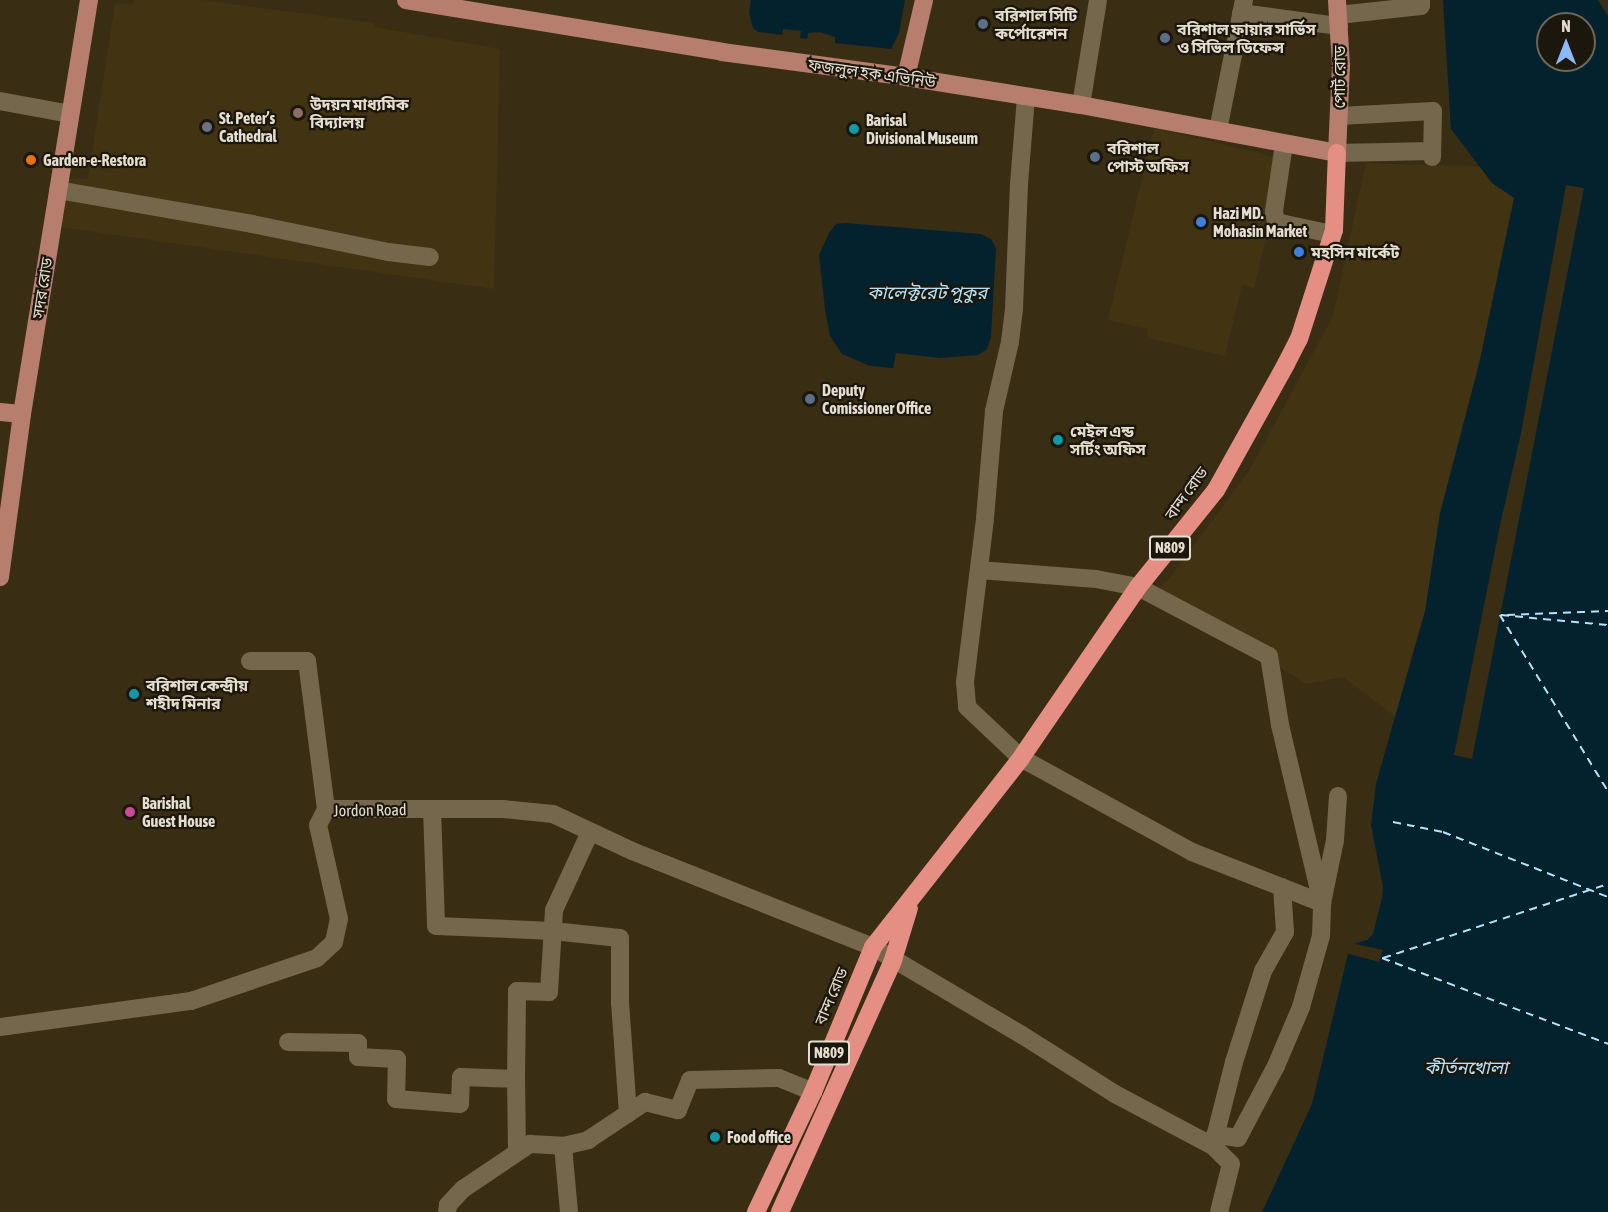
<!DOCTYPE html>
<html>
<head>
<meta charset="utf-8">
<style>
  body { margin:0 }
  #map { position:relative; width:1608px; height:1212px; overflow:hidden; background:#392d14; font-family:"Asap Condensed","Noto Sans Bengali",sans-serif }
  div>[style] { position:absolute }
  .built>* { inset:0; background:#423312 }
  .water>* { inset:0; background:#03222e }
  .pier>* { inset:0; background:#392d14 }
  .ferry>* { height:1.5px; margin-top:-0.75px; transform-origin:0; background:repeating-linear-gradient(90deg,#b3e3f8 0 8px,transparent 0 14px) }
  .minor>* { height:18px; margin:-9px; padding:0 9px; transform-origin:9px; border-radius:9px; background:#74674c }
  .major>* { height:18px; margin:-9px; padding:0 9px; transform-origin:9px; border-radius:9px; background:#b77e6e }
  .highway>* { height:18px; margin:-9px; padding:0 9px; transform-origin:9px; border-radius:9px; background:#e48e84 }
  .dots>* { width:16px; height:16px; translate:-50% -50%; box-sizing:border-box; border:3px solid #1c170c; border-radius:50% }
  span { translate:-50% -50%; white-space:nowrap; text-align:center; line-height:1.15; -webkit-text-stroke:4.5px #1c170c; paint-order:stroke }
  .shield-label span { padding:2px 4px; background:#1c170c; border:2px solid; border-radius:4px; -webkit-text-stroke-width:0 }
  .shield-label { font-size:15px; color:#e5ddcf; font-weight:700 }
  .poi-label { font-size:16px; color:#e5ddcf; font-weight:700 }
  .left { translate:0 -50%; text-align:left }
  .street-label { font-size:16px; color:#e5ddcf }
  .water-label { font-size:18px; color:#b3e3f8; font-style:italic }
  .north { position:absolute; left:1536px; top:12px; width:60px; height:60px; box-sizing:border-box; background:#1c170c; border:2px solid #6c665a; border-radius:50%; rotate:0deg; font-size:16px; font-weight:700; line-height:24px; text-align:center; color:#e5ddcf }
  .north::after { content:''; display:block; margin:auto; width:21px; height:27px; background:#8db9fc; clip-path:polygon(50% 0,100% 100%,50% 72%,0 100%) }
</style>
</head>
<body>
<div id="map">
  <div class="built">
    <div style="clip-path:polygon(134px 0,202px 0,375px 23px,375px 27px,500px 49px,494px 289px,60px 227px,67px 178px,88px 179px,115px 3px,133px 5px)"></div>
    <div style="clip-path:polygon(1154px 128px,1285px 159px,1254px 288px,1242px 285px,1225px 356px,1147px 338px,1148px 329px,1108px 320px)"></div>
    <div style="clip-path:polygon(1366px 163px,1520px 168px,1462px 767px,1343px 677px,1306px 684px,1221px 628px,1153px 592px,1169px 579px,1250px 469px,1333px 316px)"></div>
  </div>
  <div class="water">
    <div style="clip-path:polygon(751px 0,905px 0,899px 33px,891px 49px,835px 43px,835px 37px,820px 32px,808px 33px,807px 39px,800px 38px,801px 31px,783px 29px,782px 35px,758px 32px,753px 28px,749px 13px)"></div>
    <div style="clip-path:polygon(evenodd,1443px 0,1598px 0,1608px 16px,1608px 1212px,1262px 1212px,1312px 1104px,1348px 954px,1353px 944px,1367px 940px,1373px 934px,1382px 898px,1383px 887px,1371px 825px,1376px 784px,1425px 611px,1440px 513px,1479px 364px,1514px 198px,1492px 183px,1451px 129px,1443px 0,1548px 24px,1584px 24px,1584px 60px,1548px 60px,1548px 24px)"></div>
    <div style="clip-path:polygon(845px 223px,981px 234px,991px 239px,996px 248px,991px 337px,987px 349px,978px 355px,940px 358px,896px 353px,893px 368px,870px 366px,842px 354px,830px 336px,825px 309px,819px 255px,829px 233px,836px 224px)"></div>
  </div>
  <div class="pier">
    <div style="clip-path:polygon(1566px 185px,1584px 188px,1472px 759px,1454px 755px,1500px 525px,1521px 433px)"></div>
    <div style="clip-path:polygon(1351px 943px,1383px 950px,1379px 962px,1345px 953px)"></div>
  </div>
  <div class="ferry">
    <div style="left:1500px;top:615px;width:206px;rotate:58.5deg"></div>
    <div style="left:1501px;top:615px;width:107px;rotate:5.3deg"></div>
    <div style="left:1507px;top:615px;width:101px;rotate:-2.3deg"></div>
    <div style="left:1393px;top:822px;width:51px;rotate:11.3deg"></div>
    <div style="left:1443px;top:832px;width:177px;rotate:21.5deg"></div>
    <div style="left:1382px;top:958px;width:242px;rotate:20.8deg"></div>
    <div style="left:1383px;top:958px;width:237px;rotate:-18.2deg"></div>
  </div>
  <div class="minor">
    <div style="left:1241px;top:13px;width:99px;rotate:7.6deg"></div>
    <div style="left:1338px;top:15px;width:83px;rotate:-6.2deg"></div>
    <div style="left:1421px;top:6px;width:6px;rotate:-90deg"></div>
    <div style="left:1026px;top:97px;width:87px;rotate:94.6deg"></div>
    <div style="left:1019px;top:184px;width:125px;rotate:92.3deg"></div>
    <div style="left:1014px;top:309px;width:33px;rotate:97deg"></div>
    <div style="left:1010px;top:342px;width:71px;rotate:103.1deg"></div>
    <div style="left:994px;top:411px;width:108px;rotate:94.8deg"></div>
    <div style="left:985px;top:519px;width:164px;rotate:97deg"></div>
    <div style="left:965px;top:682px;width:25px;rotate:85deg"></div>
    <div style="left:967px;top:707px;width:74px;rotate:43.4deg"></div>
    <div style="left:1021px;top:758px;width:195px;rotate:28.8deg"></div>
    <div style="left:1192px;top:852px;width:140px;rotate:21.4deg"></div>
    <div style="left:0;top:101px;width:71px;rotate:10.5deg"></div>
    <div style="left:1081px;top:105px;width:106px;rotate:-80.8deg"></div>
    <div style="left:1339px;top:116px;width:94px;rotate:-3deg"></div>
    <div style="left:1433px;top:111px;width:46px;rotate:91.2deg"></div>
    <div style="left:1218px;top:130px;width:133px;rotate:-78.7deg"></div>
    <div style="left:1284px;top:144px;width:68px;rotate:98.5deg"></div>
    <div style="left:1274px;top:211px;width:11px;rotate:80deg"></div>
    <div style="left:1276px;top:222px;width:57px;rotate:12.1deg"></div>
    <div style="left:1337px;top:153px;width:95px;rotate:-1.2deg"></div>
    <div style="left:58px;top:190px;width:197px;rotate:9.9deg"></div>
    <div style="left:252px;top:224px;width:139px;rotate:11.6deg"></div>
    <div style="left:388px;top:252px;width:42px;rotate:6.8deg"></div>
    <div style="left:979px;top:570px;width:117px;rotate:4.4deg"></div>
    <div style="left:1096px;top:579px;width:43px;rotate:10.8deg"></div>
    <div style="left:1138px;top:587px;width:148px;rotate:27.8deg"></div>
    <div style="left:1269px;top:656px;width:70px;rotate:80.9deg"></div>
    <div style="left:1280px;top:725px;width:183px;rotate:76.7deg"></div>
    <div style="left:250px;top:661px;width:57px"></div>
    <div style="left:307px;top:661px;width:149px;rotate:82.7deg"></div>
    <div style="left:432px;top:809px;width:117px;rotate:88deg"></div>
    <div style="left:436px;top:926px;width:117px;rotate:2.4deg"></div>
    <div style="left:553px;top:931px;width:67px;rotate:6deg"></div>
    <div style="left:620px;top:938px;width:64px;rotate:90deg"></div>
    <div style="left:620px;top:1002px;width:112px;rotate:85.9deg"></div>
    <div style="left:0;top:1027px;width:193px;rotate:-7.8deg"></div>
    <div style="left:191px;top:1001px;width:133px;rotate:-18.8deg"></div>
    <div style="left:317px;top:958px;width:23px;rotate:-43deg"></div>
    <div style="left:334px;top:942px;width:24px;rotate:-78deg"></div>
    <div style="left:339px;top:919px;width:96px;rotate:-102.6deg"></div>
    <div style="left:318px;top:825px;width:18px;rotate:-63deg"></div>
    <div style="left:326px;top:809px;width:177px"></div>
    <div style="left:503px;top:809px;width:50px;rotate:5.7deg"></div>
    <div style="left:553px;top:814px;width:87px;rotate:25.1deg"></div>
    <div style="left:632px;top:851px;width:259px;rotate:21.7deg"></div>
    <div style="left:873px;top:947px;width:173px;rotate:30.6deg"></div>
    <div style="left:1022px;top:1035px;width:110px;rotate:32.4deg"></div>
    <div style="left:1115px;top:1094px;width:111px;rotate:28deg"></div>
    <div style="left:1213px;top:1146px;width:25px;rotate:45deg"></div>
    <div style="left:1231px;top:1164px;width:49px;rotate:104deg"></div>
    <div style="left:288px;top:1042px;width:70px;rotate:0.8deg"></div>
    <div style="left:358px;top:1043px;width:14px;rotate:90deg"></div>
    <div style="left:358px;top:1057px;width:39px;rotate:3deg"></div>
    <div style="left:397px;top:1059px;width:40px;rotate:91.4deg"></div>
    <div style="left:396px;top:1099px;width:64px;rotate:4.5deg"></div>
    <div style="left:460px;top:1104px;width:27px;rotate:-88deg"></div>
    <div style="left:461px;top:1077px;width:55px;rotate:2.1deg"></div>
    <div style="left:516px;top:1079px;width:73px;rotate:89.2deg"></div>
    <div style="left:516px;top:1079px;width:88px;rotate:-89.3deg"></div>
    <div style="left:517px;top:991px;width:32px;rotate:2deg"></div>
    <div style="left:549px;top:992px;width:82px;rotate:-86.5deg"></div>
    <div style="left:554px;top:910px;width:86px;rotate:-65.2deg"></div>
    <div style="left:1215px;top:1135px;width:23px;rotate:7deg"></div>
    <div style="left:1238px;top:1138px;width:81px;rotate:-62.2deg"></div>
    <div style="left:1276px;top:1066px;width:64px;rotate:-67deg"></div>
    <div style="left:1301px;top:1007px;width:74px;rotate:-74.3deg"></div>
    <div style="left:1321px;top:936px;width:33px;rotate:-88deg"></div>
    <div style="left:1322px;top:903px;width:64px;rotate:-78.3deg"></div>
    <div style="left:1335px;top:840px;width:44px;rotate:-86.1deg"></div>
    <div style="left:1213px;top:1145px;width:86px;rotate:-75.8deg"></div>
    <div style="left:1234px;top:1062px;width:96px;rotate:-72.3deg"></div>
    <div style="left:1263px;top:971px;width:45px;rotate:-60.6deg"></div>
    <div style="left:1285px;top:932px;width:45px;rotate:-93.8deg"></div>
    <div style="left:563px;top:1146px;width:66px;rotate:84.8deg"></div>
    <div style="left:447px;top:1212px;width:7px;rotate:-82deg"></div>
    <div style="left:448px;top:1205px;width:22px;rotate:-47deg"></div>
    <div style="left:463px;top:1189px;width:81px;rotate:-33.9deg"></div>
    <div style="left:530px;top:1144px;width:33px;rotate:3deg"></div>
    <div style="left:563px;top:1146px;width:26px;rotate:-13deg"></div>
    <div style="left:588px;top:1140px;width:69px;rotate:-33.7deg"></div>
    <div style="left:645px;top:1102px;width:34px;rotate:14deg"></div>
    <div style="left:678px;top:1110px;width:32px;rotate:-68deg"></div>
    <div style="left:690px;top:1080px;width:89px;rotate:-1.3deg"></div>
    <div style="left:779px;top:1078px;width:37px;rotate:22deg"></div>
  </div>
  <div class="major">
    <div style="left:406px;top:0;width:320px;rotate:9.3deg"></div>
    <div style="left:722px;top:52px;width:186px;rotate:7.7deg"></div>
    <div style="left:906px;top:77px;width:177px;rotate:9.1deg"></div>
    <div style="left:1081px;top:105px;width:260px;rotate:10.6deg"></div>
    <div style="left:1337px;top:153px;width:87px;rotate:-87.4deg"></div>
    <div style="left:1341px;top:66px;width:66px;rotate:-93.5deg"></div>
    <div style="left:906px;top:77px;width:79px;rotate:-76.8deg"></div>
    <div style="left:0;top:412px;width:22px;rotate:5deg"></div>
    <div style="left:0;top:577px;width:164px;rotate:-82.3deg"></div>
    <div style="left:22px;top:414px;width:419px;rotate:-80.8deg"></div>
  </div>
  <div class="highway">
    <div style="left:756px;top:1212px;width:133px;rotate:-64.6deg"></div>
    <div style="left:813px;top:1092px;width:157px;rotate:-67.5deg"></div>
    <div style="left:873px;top:947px;width:240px;rotate:-51.9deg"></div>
    <div style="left:1021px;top:758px;width:207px;rotate:-55.6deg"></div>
    <div style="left:1138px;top:587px;width:124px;rotate:-51.2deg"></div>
    <div style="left:1216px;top:490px;width:144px;rotate:-60.9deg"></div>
    <div style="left:1286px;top:364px;width:28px;rotate:-63deg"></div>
    <div style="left:1299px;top:339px;width:114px;rotate:-72.2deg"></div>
    <div style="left:1334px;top:230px;width:77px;rotate:-87.8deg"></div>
    <div style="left:780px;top:1212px;width:276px;rotate:-65.8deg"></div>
    <div style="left:893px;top:960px;width:54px;rotate:-72.9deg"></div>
  </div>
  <div class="dots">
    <div style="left:983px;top:24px;background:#5c6f8a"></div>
    <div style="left:1165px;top:38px;background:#5c6f8a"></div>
    <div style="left:298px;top:113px;background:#8d6e63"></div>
    <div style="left:207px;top:127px;background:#6b7280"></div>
    <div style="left:854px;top:129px;background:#0f9aa8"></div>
    <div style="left:1095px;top:157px;background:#5c6f8a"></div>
    <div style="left:31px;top:160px;background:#e8710a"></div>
    <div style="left:1201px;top:222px;background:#3f7fe0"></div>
    <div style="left:1299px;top:252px;background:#3f7fe0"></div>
    <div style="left:810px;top:399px;background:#5c6f8a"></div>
    <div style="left:1058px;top:440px;background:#0f9aa8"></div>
    <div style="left:134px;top:694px;background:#0f9aa8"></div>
    <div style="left:130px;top:812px;background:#d1479c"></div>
    <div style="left:715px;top:1137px;background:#0f9aa8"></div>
  </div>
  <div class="shield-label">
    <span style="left:1170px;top:548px">N809</span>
    <span style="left:829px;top:1053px">N809</span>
  </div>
  <div class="poi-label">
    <span class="left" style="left:995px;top:24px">বরিশাল সিটি<br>কর্পোরেশন</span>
    <span class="left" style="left:1177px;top:38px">বরিশাল ফায়ার সার্ভিস<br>ও সিভিল ডিফেন্স</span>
    <span class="left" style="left:310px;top:113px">উদয়ন মাধ্যমিক<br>বিদ্যালয়</span>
    <span class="left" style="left:219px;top:127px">St. Peter’s<br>Cathedral</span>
    <span class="left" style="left:866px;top:129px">Barisal<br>Divisional Museum</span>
    <span class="left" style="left:1107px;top:157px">বরিশাল<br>পোস্ট অফিস</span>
    <span class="left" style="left:43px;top:160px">Garden-e-Restora</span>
    <span class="left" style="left:1213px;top:222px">Hazi MD.<br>Mohasin Market</span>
    <span class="left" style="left:1311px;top:252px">মহসিন মার্কেট</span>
    <span class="left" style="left:822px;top:399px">Deputy<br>Comissioner Office</span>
    <span class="left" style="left:1070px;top:440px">মেইল এন্ড<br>সর্টিং অফিস</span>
    <span class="left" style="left:146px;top:694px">বরিশাল কেন্দ্রীয়<br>শহীদ মিনার</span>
    <span class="left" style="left:142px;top:812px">Barishal<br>Guest House</span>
    <span class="left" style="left:727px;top:1137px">Food office</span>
  </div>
  <div class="street-label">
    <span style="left:872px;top:73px;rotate:8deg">ফজলুল হক এভিনিউ</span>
    <span style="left:1339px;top:77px;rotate:-90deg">পোর্ট রোড</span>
    <span style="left:42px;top:288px;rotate:-81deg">সদর রোড</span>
    <span style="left:1186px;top:493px;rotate:-54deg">বান্দ রোড</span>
    <span style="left:370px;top:810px;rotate:-1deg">Jordon Road</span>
    <span style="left:831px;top:996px;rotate:-67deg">বান্দ রোড</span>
  </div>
  <div class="water-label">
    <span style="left:927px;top:293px">কালেক্টরেট পুকুর</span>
    <span style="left:1466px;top:1068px">কীর্তনখোলা</span>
  </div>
  <div class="north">N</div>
</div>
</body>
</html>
